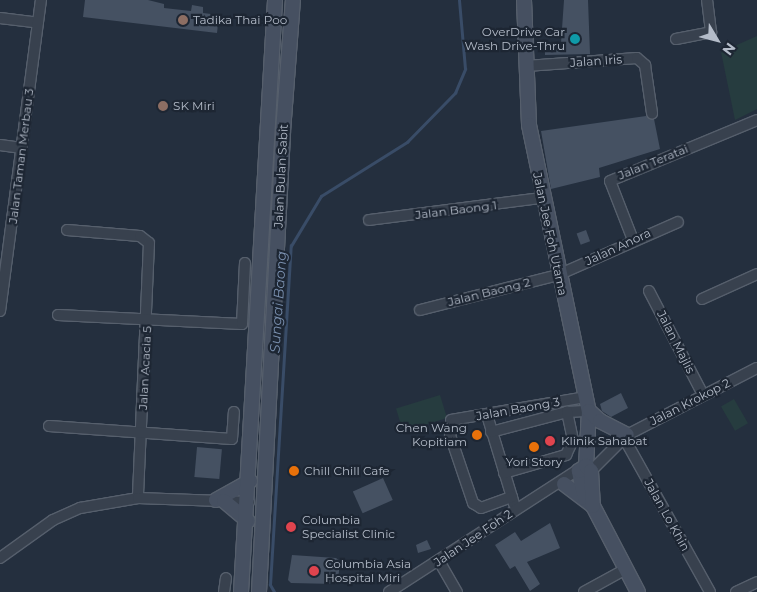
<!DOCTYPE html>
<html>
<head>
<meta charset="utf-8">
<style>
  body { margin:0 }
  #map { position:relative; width:757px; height:592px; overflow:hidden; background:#242f3e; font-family:Montserrat,sans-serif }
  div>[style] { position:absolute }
  .green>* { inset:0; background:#263c3f; transform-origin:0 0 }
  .stream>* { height:2.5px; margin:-1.25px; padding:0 1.25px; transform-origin:1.25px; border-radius:1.25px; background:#394c67 }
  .building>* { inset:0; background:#455162; transform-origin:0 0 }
  .roads { filter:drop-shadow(1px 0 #565f6c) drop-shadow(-1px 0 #565f6c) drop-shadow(0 1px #565f6c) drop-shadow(0 -1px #565f6c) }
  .street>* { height:10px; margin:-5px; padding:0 5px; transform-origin:5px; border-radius:5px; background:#38414e }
  .secondary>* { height:14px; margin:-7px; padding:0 7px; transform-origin:7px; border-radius:7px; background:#465061 }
  .dots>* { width:14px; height:14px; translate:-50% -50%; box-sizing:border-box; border:2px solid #1d2633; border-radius:50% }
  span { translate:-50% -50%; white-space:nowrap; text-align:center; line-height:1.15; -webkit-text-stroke:4.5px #1d2633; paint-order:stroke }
  .poi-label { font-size:12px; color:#b4bcc9 }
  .left { translate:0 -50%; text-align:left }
  .right { translate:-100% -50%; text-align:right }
  .street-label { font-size:12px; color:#b4bcc9 }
  .water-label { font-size:14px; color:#7c92b1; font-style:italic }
  .north { position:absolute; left:692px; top:15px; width:50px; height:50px; -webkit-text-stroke:4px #1d2633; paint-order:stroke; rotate:127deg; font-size:14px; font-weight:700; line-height:20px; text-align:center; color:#b4bcc9 }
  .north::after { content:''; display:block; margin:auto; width:18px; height:22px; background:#b4bcc9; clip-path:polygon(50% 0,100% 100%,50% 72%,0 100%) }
</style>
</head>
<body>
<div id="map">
  <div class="green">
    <div style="clip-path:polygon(757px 36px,757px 109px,735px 120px,721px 52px)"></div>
    <div style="left:440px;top:395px;width:24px;height:46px;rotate:73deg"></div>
    <div style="left:734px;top:399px;width:28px;height:15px;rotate:60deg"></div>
  </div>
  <div class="stream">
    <div style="left:274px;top:592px;width:8px;rotate:-120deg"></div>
    <div style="left:270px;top:585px;width:340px;rotate:-86.5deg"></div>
    <div style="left:291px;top:246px;width:58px;rotate:-59deg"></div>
    <div style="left:321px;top:196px;width:102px;rotate:-32.1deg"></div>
    <div style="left:407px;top:142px;width:69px;rotate:-45.6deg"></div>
    <div style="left:455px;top:93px;width:26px;rotate:-67deg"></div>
    <div style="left:465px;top:69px;width:69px;rotate:-95deg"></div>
  </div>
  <div class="building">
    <div style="clip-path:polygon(85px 0,148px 0,164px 4px,164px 8px,191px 11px,192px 5px,203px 7px,203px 13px,219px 15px,217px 33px,83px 17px)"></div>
    <div style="clip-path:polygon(564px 0,588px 0,590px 54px,545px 55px,545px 43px,561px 43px)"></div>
    <div style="clip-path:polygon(646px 116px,654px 119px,660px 149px,599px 168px,600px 177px,551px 189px,541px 131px)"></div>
    <div style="left:586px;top:230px;width:12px;height:10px;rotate:70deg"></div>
    <div style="clip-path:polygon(621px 393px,628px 408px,611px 417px,602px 411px,600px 404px)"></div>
    <div style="left:197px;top:447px;width:25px;height:30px;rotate:5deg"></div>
    <div style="left:383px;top:478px;width:24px;height:33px;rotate:66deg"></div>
    <div style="clip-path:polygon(550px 523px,560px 548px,527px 562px,540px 584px,530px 591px,515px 566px,510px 569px,495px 545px,515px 532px,521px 541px)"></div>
    <div style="clip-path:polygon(427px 540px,431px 549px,418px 553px,416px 545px)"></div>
    <div style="clip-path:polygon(292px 555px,336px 558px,340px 561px,338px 581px,335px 584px,291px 583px,288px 580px)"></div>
  </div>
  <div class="roads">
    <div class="street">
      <div style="left:0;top:18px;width:38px;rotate:7deg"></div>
      <div style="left:676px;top:39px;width:36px;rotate:-11deg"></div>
      <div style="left:711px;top:32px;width:32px;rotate:-97deg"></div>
      <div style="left:526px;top:66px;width:111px;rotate:-4.1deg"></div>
      <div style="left:637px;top:58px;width:11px;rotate:41deg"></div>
      <div style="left:645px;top:65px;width:49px;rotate:81.7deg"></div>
      <div style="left:0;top:145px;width:22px;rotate:8deg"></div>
      <div style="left:369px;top:220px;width:173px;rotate:-7.3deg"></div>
      <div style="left:67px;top:230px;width:73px;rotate:4.7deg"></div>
      <div style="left:140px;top:236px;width:11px;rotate:38deg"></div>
      <div style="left:149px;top:243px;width:255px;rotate:92.5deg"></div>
      <div style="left:633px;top:240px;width:63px;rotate:-111.3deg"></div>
      <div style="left:610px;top:181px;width:159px;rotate:-22.5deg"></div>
      <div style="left:649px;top:291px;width:115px;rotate:62.5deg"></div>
      <div style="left:702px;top:299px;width:60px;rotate:-24.4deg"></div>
      <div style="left:420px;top:310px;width:142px;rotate:-14.2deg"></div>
      <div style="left:558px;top:275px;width:131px;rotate:-23.8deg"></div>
      <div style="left:0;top:311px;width:314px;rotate:-82.5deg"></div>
      <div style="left:58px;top:315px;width:184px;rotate:2.8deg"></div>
      <div style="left:242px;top:324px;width:61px;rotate:-87.2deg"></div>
      <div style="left:487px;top:415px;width:93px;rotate:73.1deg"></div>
      <div style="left:451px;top:420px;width:136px;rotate:-9.7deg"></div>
      <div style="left:455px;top:421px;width:15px;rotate:110deg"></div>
      <div style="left:450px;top:435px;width:72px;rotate:71.3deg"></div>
      <div style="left:473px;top:503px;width:9px;rotate:32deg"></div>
      <div style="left:481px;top:508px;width:33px;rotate:-20deg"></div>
      <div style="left:49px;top:426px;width:183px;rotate:4.1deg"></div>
      <div style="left:232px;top:439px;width:27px;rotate:-86deg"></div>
      <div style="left:491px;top:432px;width:79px;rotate:-14.7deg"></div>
      <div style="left:567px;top:412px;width:22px;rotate:-3deg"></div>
      <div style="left:624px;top:438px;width:176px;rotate:60.8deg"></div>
      <div style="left:591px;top:471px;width:51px;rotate:-45deg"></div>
      <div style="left:627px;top:435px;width:146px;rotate:-27.3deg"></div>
      <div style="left:504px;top:473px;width:65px;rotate:-16.2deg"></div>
      <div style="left:566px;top:455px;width:17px;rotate:-65deg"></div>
      <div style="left:573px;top:440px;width:29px;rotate:-102deg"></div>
      <div style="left:0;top:558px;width:65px;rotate:-35.6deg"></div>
      <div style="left:53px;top:520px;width:30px;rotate:-24deg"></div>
      <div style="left:80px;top:508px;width:59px;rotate:-9.8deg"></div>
      <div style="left:138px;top:498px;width:111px;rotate:2.1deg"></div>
      <div style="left:439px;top:561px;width:36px;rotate:60deg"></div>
      <div style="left:224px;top:592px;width:14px;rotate:-82deg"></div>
      <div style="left:389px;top:592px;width:229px;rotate:-32.9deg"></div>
      <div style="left:584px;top:592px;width:48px;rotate:-28.7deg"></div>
      <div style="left:736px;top:592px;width:23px;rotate:-25deg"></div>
    </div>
    <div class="secondary">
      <div style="left:524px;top:0;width:125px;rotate:87.7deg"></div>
      <div style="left:529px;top:125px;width:292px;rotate:78.2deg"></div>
      <div style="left:589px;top:411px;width:55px;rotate:93.1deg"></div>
      <div style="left:589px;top:411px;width:15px;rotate:42deg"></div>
      <div style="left:600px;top:421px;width:30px;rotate:27deg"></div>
      <div style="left:564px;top:484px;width:36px;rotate:37deg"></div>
      <div style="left:593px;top:506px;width:97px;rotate:62.4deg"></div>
      <div style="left:585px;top:498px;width:28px;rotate:-103deg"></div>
      <div style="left:579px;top:471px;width:9px;rotate:-36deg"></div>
      <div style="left:586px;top:466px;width:7px;rotate:45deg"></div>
      <div style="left:591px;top:471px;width:35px;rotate:87deg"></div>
      <div style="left:216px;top:500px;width:39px;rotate:-29deg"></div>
      <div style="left:224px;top:501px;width:31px;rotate:40deg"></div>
      <div style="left:241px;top:592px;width:593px;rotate:-86.71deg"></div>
      <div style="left:259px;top:592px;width:461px;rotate:-87deg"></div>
      <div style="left:283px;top:132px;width:132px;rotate:-85.7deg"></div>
    </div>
  </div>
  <div class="dots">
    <div style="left:183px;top:20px;background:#8d6e63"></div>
    <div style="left:575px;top:39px;background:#0f9aa8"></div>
    <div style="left:163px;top:106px;background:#8d6e63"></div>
    <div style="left:477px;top:435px;background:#e8710a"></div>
    <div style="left:550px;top:441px;background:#e0444e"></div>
    <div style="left:534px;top:447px;background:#e8710a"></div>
    <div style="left:294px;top:471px;background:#e8710a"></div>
    <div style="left:291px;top:527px;background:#e0444e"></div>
    <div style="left:314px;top:571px;background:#e0444e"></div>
  </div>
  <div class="poi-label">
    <span class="left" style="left:193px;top:20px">Tadika Thai Poo</span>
    <span class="right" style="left:565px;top:39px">OverDrive Car<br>Wash Drive-Thru</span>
    <span class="left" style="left:173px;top:106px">SK Miri</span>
    <span class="right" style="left:467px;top:435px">Chen Wang<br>Kopitiam</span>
    <span class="left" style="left:561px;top:441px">Klinik Sahabat</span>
    <span style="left:534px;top:462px">Yori Story</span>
    <span class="left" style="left:304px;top:471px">Chill Chill Cafe</span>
    <span class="left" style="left:302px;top:527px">Columbia<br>Specialist Clinic</span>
    <span class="left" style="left:325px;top:571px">Columbia Asia<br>Hospital Miri</span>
  </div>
  <div class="street-label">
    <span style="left:596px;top:61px;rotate:-4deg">Jalan Iris</span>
    <span style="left:21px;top:156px;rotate:-83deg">Jalan Taman Merbau 3</span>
    <span style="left:653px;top:162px;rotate:-22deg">Jalan Teratai</span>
    <span style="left:281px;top:176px;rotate:-87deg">Jalan Bulan Sabit</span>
    <span style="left:456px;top:210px;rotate:-7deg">Jalan Baong 1</span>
    <span style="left:550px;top:234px;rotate:78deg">Jalan Jee Foh Utama</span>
    <span style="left:618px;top:247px;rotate:-25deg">Jalan Anora</span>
    <span style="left:489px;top:292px;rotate:-14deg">Jalan Baong 2</span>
    <span style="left:676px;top:342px;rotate:63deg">Jalan Majlis</span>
    <span style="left:145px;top:368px;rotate:-87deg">Jalan Acacia 5</span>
    <span style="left:690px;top:402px;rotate:-27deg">Jalan Krokop 2</span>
    <span style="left:518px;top:409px;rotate:-10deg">Jalan Baong 3</span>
    <span style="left:667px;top:515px;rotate:61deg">Jalan Lo Khin</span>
    <span style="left:473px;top:538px;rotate:-34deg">Jalan Jee Foh 2</span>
  </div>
  <div class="water-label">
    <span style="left:278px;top:302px;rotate:-86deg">Sungai Baong</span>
  </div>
  <div class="north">N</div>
</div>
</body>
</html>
